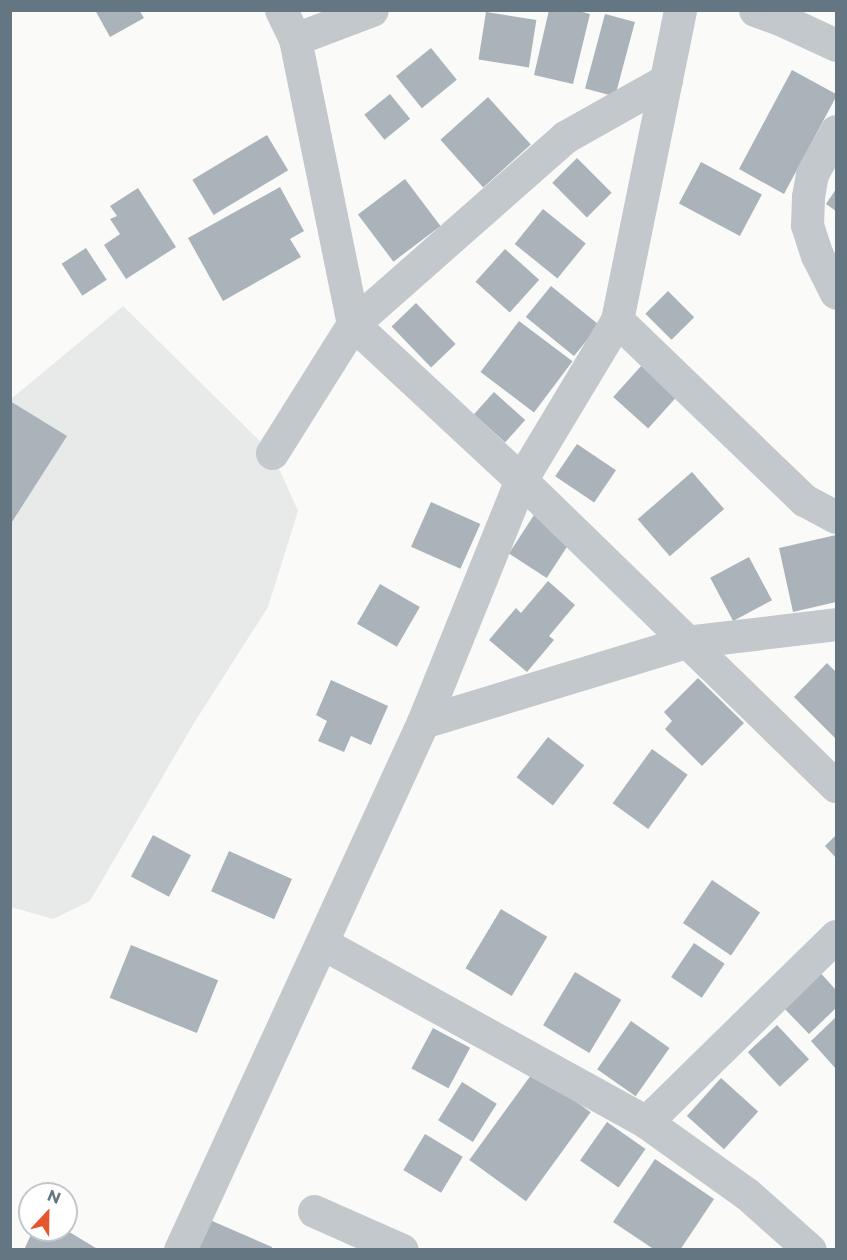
<!DOCTYPE html>
<html>
<head>
<meta charset="utf-8">
<style>
  body { margin:0 }
  #map { position:relative; width:847px; height:1260px; overflow:hidden; background:#fafaf8; font-family:Montserrat,sans-serif }
  div>[style] { position:absolute }
  .built>* { inset:0; background:#e8e9e9 }
  .building>* { inset:0; background:#aab3b9; transform-origin:0 0 }
  .street>* { height:33px; margin:-16.5px; padding:0 16.5px; transform-origin:16.5px; border-radius:16.5px; background:#c3c8cc }
  span { translate:-50% -50%; white-space:nowrap; text-align:center; line-height:1.15; -webkit-text-stroke:6px #fff; paint-order:stroke }
  .frame { position:absolute; inset:0; border:12px solid #657683; pointer-events:none }
  .north { position:absolute; left:18px; top:1182px; width:60px; height:60px; box-sizing:border-box; background:#fff; border:2px solid #c1c8cd; border-radius:50%; rotate:22deg; font-size:16px; font-weight:700; line-height:24px; text-align:center; color:#657683 }
  .north::after { content:''; display:block; margin:auto; width:21px; height:27px; background:#e4572e; clip-path:polygon(50% 0,100% 100%,50% 72%,0 100%) }
</style>
</head>
<body>
<div id="map">
  <div class="built">
    <div style="clip-path:polygon(123px 306px,272px 453px,298px 511px,268px 607px,194px 723px,90px 901px,53px 919px,11px 907px,11px 399px)"></div>
  </div>
  <div class="building">
    <div style="clip-path:polygon(95px 10px,139px 10px,144px 18px,110px 37px)"></div>
    <div style="clip-path:polygon(549px 10px,575px 10px,590px 14px,573px 84px,534px 75px)"></div>
    <div style="left:486px;top:12px;width:51px;height:48px;rotate:9deg"></div>
    <div style="left:605px;top:14px;width:31px;height:77px;rotate:15deg"></div>
    <div style="left:431px;top:48px;width:41px;height:45px;rotate:51deg"></div>
    <div style="clip-path:polygon(792px 70px,836px 94px,836px 97px,784px 194px,739px 169px)"></div>
    <div style="left:390px;top:94px;width:32px;height:33px;rotate:51deg"></div>
    <div style="left:488px;top:97px;width:64px;height:64px;rotate:48deg"></div>
    <div style="left:267px;top:135px;width:41px;height:87px;rotate:59deg"></div>
    <div style="left:577px;top:158px;width:49px;height:35px;rotate:45deg"></div>
    <div style="left:701px;top:162px;width:69px;height:47px;rotate:28deg"></div>
    <div style="left:405px;top:179px;width:59px;height:59px;rotate:53deg"></div>
    <div style="clip-path:polygon(280px 187px,304px 231px,290px 239px,301px 257px,223px 301px,188px 238px)"></div>
    <div style="clip-path:polygon(138px 188px,176px 247px,126px 279px,104px 245px,120px 234px,110px 219px,117px 216px,110px 206px)"></div>
    <div style="clip-path:polygon(836px 189px,836px 211px,826px 204px)"></div>
    <div style="left:543px;top:209px;width:55px;height:45px;rotate:39deg"></div>
    <div style="left:86px;top:248px;width:38px;height:29px;rotate:57deg"></div>
    <div style="left:505px;top:249px;width:46px;height:44px;rotate:42deg"></div>
    <div style="left:551px;top:286px;width:62px;height:40px;rotate:39deg"></div>
    <div style="left:668px;top:291px;width:37px;height:32px;rotate:45deg"></div>
    <div style="left:416px;top:303px;width:57px;height:34px;rotate:46deg"></div>
    <div style="left:519px;top:321px;width:67px;height:64px;rotate:37deg"></div>
    <div style="left:642px;top:365px;width:47px;height:43px;rotate:42deg"></div>
    <div style="left:494px;top:392px;width:42px;height:30px;rotate:42deg"></div>
    <div style="clip-path:polygon(10px 401px,67px 436px,10px 525px)"></div>
    <div style="left:577px;top:444px;width:47px;height:39px;rotate:34deg"></div>
    <div style="left:692px;top:472px;width:49px;height:72px;rotate:49deg"></div>
    <div style="left:431px;top:502px;width:54px;height:49px;rotate:24deg"></div>
    <div style="left:534px;top:515px;width:45px;height:46px;rotate:33deg"></div>
    <div style="clip-path:polygon(836px 535px,836px 602px,793px 612px,779px 548px)"></div>
    <div style="left:749px;top:557px;width:49px;height:44px;rotate:62deg"></div>
    <div style="clip-path:polygon(548px 581px,575px 605px,549px 636px,554px 640px,527px 672px,489px 640px,516px 608px,521px 613px)"></div>
    <div style="left:380px;top:584px;width:46px;height:46px;rotate:30deg"></div>
    <div style="clip-path:polygon(827px 663px,836px 672px,836px 739px,794px 697px)"></div>
    <div style="clip-path:polygon(698px 678px,744px 723px,702px 766px,665px 729px,672px 721px,664px 712px)"></div>
    <div style="clip-path:polygon(331px 680px,388px 706px,371px 745px,351px 736px,344px 752px,318px 741px,327px 721px,316px 715px)"></div>
    <div style="left:548px;top:737px;width:46px;height:51px;rotate:38deg"></div>
    <div style="left:652px;top:749px;width:44px;height:67px;rotate:36deg"></div>
    <div style="left:153px;top:835px;width:43px;height:47px;rotate:28deg"></div>
    <div style="clip-path:polygon(836px 835px,836px 858px,825px 846px)"></div>
    <div style="left:229px;top:851px;width:69px;height:44px;rotate:24deg"></div>
    <div style="left:712px;top:880px;width:58px;height:52px;rotate:34deg"></div>
    <div style="left:501px;top:909px;width:54px;height:69px;rotate:31deg"></div>
    <div style="left:694px;top:943px;width:37px;height:41px;rotate:34deg"></div>
    <div style="left:131px;top:945px;width:94px;height:57px;rotate:22deg"></div>
    <div style="clip-path:polygon(816px 968px,836px 990px,836px 1008px,809px 1034px,779px 1003px)"></div>
    <div style="left:575px;top:972px;width:54px;height:62px;rotate:31deg"></div>
    <div style="clip-path:polygon(836px 1017px,836px 1069px,811px 1041px)"></div>
    <div style="left:631px;top:1021px;width:47px;height:59px;rotate:35deg"></div>
    <div style="left:777px;top:1025px;width:47px;height:40px;rotate:47deg"></div>
    <div style="left:433px;top:1028px;width:42px;height:46px;rotate:28deg"></div>
    <div style="left:534px;top:1071px;width:70px;height:110px;rotate:36deg"></div>
    <div style="left:721px;top:1078px;width:50px;height:51px;rotate:42deg"></div>
    <div style="left:462px;top:1082px;width:41px;height:45px;rotate:32deg"></div>
    <div style="left:607px;top:1122px;width:47px;height:47px;rotate:35deg"></div>
    <div style="left:425px;top:1134px;width:44px;height:42px;rotate:31deg"></div>
    <div style="clip-path:polygon(655px 1159px,714px 1199px,680px 1250px,655px 1250px,613px 1222px)"></div>
    <div style="clip-path:polygon(203px 1217px,272px 1247px,271px 1250px,189px 1250px)"></div>
    <div style="clip-path:polygon(33px 1230px,66px 1230px,99px 1250px,24px 1250px)"></div>
  </div>
  <div class="street">
    <div style="left:281px;top:10px;width:32px;rotate:64deg"></div>
    <div style="left:295px;top:39px;width:82px;rotate:-20.6deg"></div>
    <div style="left:755px;top:10px;width:27px;rotate:20deg"></div>
    <div style="left:780px;top:19px;width:62px;rotate:24.9deg"></div>
    <div style="left:295px;top:39px;width:291px;rotate:78.5deg"></div>
    <div style="left:353px;top:324px;width:229px;rotate:42.9deg"></div>
    <div style="left:521px;top:480px;width:439px;rotate:44.2deg"></div>
    <div style="left:836px;top:131px;width:49px;rotate:119.2deg"></div>
    <div style="left:812px;top:174px;width:23px;rotate:100deg"></div>
    <div style="left:808px;top:197px;width:28px;rotate:92deg"></div>
    <div style="left:807px;top:225px;width:32px;rotate:72deg"></div>
    <div style="left:817px;top:255px;width:42px;rotate:63.4deg"></div>
    <div style="left:617px;top:320px;width:260px;rotate:43.9deg"></div>
    <div style="left:804px;top:500px;width:36px;rotate:28deg"></div>
    <div style="left:272px;top:453px;width:152px;rotate:-57.9deg"></div>
    <div style="left:353px;top:324px;width:283px;rotate:-41.4deg"></div>
    <div style="left:565px;top:137px;width:116px;rotate:-29.4deg"></div>
    <div style="left:423px;top:722px;width:275px;rotate:-16.9deg"></div>
    <div style="left:686px;top:642px;width:151px;rotate:-6.8deg"></div>
    <div style="left:322px;top:943px;width:370px;rotate:28.9deg"></div>
    <div style="left:646px;top:1122px;width:124px;rotate:35.5deg"></div>
    <div style="left:747px;top:1194px;width:84px;rotate:41.6deg"></div>
    <div style="left:646px;top:1122px;width:266px;rotate:-44.4deg"></div>
    <div style="left:314px;top:1211px;width:96px;rotate:23.9deg"></div>
    <div style="left:180px;top:1250px;width:581px;rotate:-65.29deg"></div>
    <div style="left:423px;top:722px;width:261px;rotate:-68deg"></div>
    <div style="left:521px;top:480px;width:187px;rotate:-59deg"></div>
    <div style="left:617px;top:320px;width:316px;rotate:-78.5deg"></div>
  </div>
  <div class="frame"></div>
  <div class="north">N</div>
</div>
</body>
</html>
